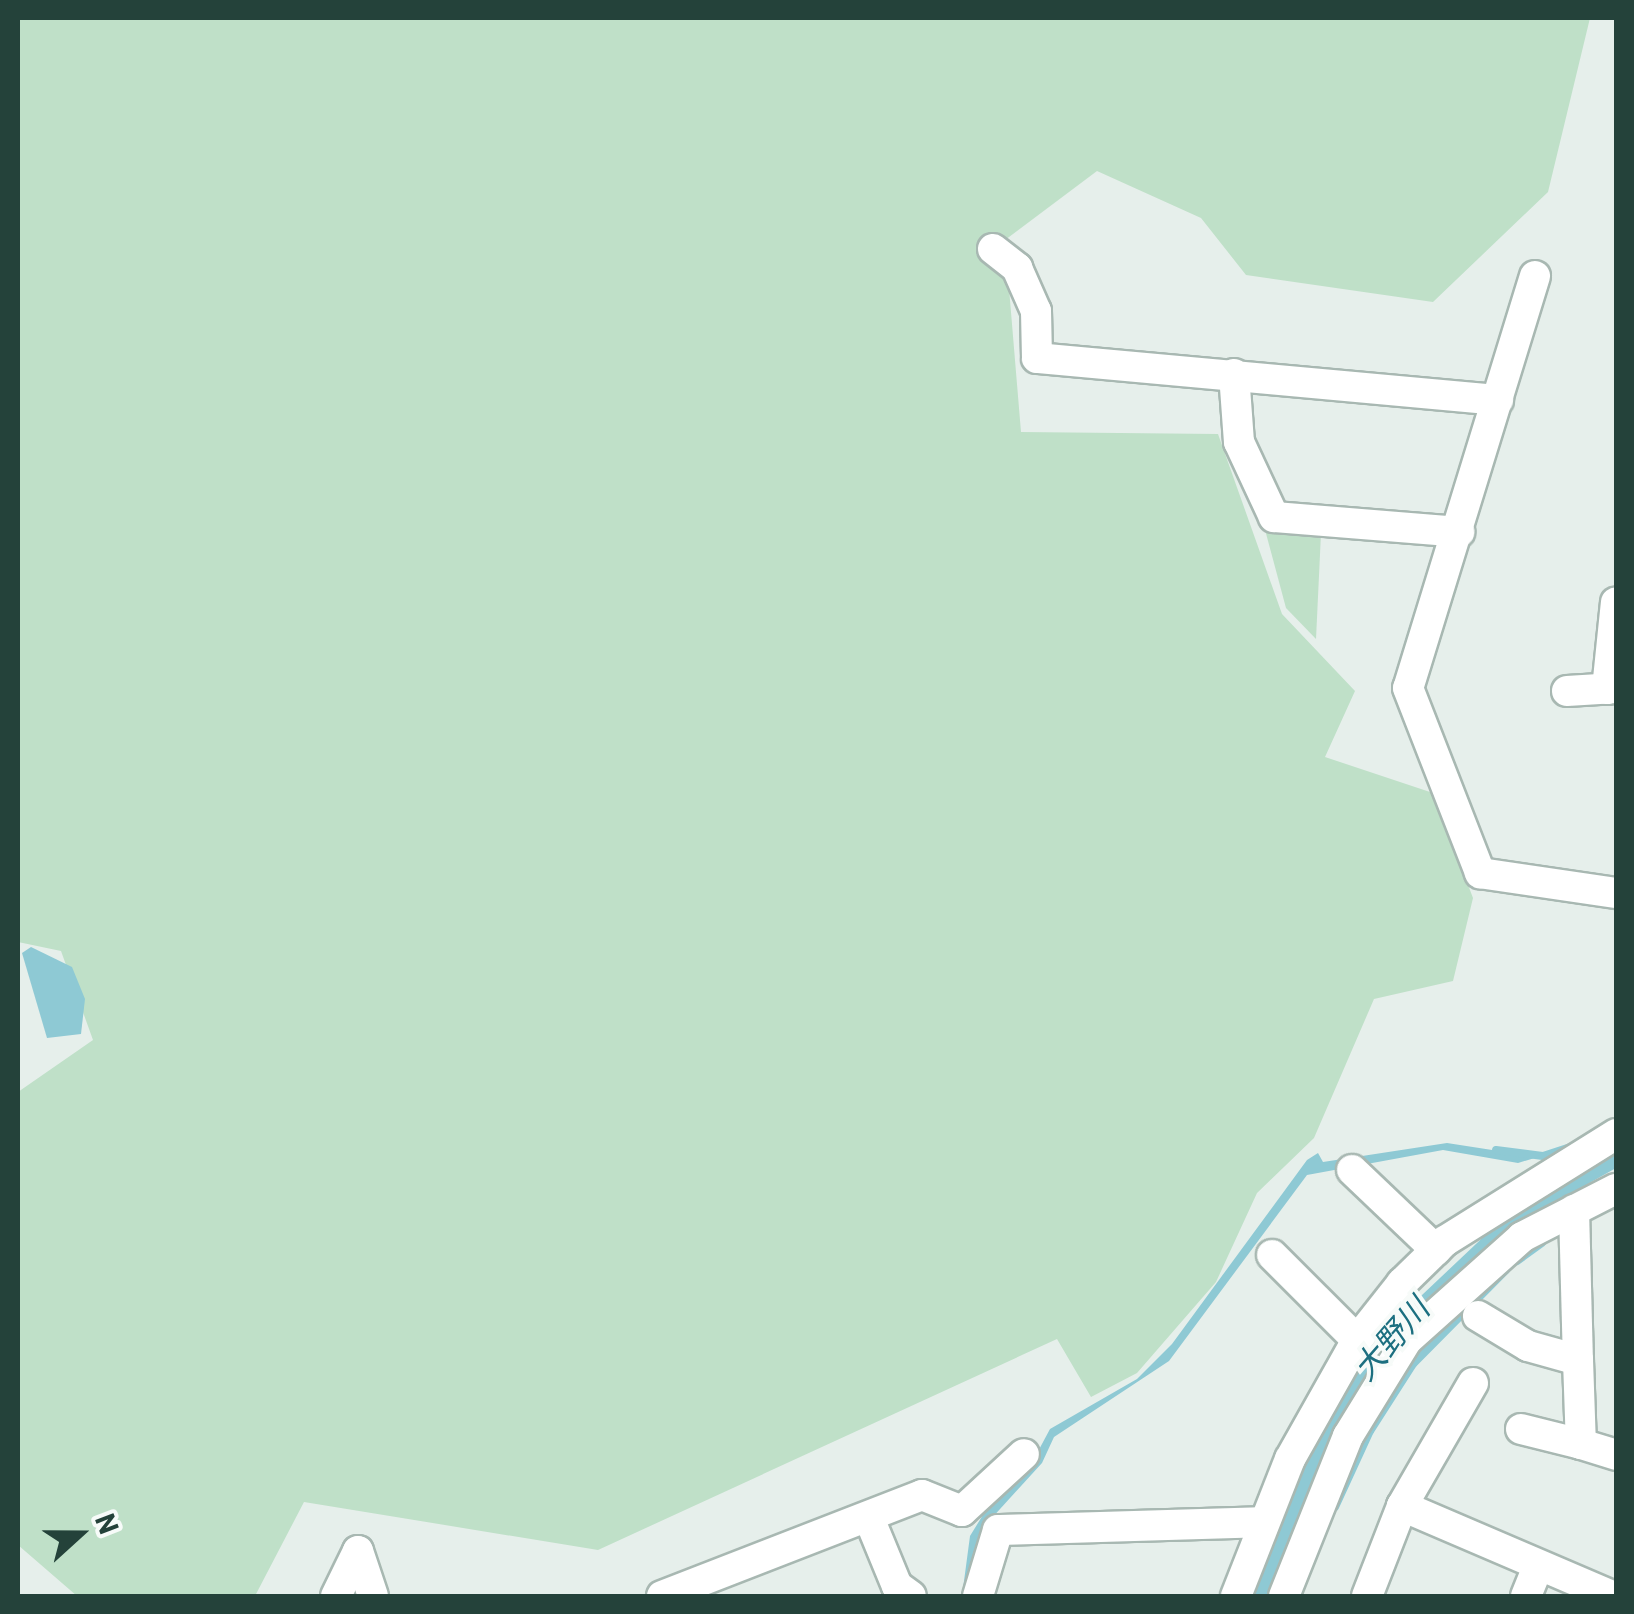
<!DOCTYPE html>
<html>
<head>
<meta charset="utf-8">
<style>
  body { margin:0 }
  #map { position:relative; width:1634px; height:1614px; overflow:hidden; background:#e6efeb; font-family:Barlow,"Noto Sans JP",sans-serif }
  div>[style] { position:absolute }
  .green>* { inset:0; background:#bfe0c8 }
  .water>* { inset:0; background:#8ec9d4 }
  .stream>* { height:8px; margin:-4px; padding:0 4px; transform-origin:4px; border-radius:4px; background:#8ec9d4 }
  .river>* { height:45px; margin:-22.5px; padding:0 22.5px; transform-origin:22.5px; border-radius:22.5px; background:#8ec9d4 }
  .roads { filter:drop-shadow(2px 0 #a8b8b2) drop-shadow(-2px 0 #a8b8b2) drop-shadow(0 2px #a8b8b2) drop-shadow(0 -2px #a8b8b2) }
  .minor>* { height:30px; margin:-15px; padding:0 15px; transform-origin:15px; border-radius:15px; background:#fff }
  span { translate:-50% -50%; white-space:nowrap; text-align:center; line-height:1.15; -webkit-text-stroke:8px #f7fbf9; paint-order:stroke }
  .water-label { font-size:32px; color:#1c6f80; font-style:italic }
  .frame { position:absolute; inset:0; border:20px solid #24423a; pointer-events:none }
  .north { position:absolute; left:30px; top:1484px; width:100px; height:100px; -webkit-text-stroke:8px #f7fbf9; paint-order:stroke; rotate:69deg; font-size:28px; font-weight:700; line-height:40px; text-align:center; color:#24423a }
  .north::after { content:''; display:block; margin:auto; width:35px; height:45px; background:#24423a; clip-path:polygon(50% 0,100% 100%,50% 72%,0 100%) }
</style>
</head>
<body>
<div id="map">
  <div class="green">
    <div style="clip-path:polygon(18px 18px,1590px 18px,1548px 192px,1433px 302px,1246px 275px,1201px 218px,1097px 171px,1005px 240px,1021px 432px,1218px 434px,1282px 614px,1355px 691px,1325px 757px,1433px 793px,1473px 898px,1453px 981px,1374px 999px,1314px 1138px,1257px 1193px,1216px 1282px,1137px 1373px,1091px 1397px,1057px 1339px,598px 1550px,304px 1502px,255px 1596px,77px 1596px,18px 1545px,18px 1092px,93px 1040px,61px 951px,18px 942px)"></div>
    <div style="clip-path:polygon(1264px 526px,1321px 533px,1316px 639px,1286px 608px)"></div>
  </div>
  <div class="water">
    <div style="clip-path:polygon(31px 947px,72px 967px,85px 999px,81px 1034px,47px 1038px,22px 953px)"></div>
    <div style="clip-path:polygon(1447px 1143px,1538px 1157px,1518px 1163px,1443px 1150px,1307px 1175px,1169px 1361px,1054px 1437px,1042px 1463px,980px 1531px,973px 1596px,962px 1596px,970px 1536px,994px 1497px,1035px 1457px,1050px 1429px,1137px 1379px,1172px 1344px,1307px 1160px,1318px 1153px,1323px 1162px)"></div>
    <div style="clip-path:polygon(1616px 1154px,1616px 1168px,1510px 1228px,1410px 1319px,1363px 1380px,1269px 1596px,1257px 1596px,1339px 1398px,1385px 1330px,1495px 1226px)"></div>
  </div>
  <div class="stream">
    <div style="left:1496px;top:1150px;width:47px;rotate:7.3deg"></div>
    <div style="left:1543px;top:1156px;width:28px;rotate:-18deg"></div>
    <div style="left:1517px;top:1261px;width:31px;rotate:-36deg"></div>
    <div style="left:1335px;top:1507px;width:84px;rotate:-65.3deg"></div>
    <div style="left:1370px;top:1431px;width:80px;rotate:-57.3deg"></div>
    <div style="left:1413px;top:1364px;width:132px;rotate:-45.3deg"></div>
  </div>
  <div class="river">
    <div style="left:1264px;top:1596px;width:190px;rotate:-70.3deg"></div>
    <div style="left:1328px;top:1417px;width:47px;rotate:-56.3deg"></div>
  </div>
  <div class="roads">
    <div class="minor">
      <div style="left:993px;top:249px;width:31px;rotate:38deg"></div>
      <div style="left:1017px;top:268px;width:47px;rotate:66.2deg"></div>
      <div style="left:1036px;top:311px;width:47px;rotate:88.8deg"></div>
      <div style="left:1037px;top:358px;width:463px;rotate:5.2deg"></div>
      <div style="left:1535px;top:276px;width:431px;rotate:107.1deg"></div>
      <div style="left:1408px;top:688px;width:199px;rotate:68.7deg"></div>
      <div style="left:1480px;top:873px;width:137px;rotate:8.4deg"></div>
      <div style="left:1234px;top:374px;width:68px;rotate:85.8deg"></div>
      <div style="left:1239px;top:442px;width:83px;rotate:65deg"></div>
      <div style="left:1274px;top:517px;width:186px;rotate:4.6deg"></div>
      <div style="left:1607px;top:689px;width:87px;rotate:-84.1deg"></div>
      <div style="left:1567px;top:691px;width:49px;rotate:-3.5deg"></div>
      <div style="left:1352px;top:1170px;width:116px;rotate:43.6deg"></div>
      <div style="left:1574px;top:1210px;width:150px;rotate:88.5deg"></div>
      <div style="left:1272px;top:1255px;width:120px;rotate:45deg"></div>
      <div style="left:1478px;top:1316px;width:58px;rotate:31deg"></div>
      <div style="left:1528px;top:1346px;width:52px;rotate:15.6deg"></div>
      <div style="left:1578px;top:1360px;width:84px;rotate:88deg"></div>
      <div style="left:1581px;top:1444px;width:37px;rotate:17deg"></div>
      <div style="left:1521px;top:1429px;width:62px;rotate:14deg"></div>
      <div style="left:1402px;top:1506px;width:142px;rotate:-60deg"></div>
      <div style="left:869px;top:1518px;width:74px;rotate:67.6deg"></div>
      <div style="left:897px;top:1586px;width:17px;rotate:36deg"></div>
      <div style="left:336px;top:1596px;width:50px;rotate:-63.9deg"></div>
      <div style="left:358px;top:1551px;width:47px;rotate:71.6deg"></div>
      <div style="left:662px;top:1596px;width:279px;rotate:-21.2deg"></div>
      <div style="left:922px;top:1495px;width:43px;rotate:21.8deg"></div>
      <div style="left:962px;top:1511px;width:84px;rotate:-42.6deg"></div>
      <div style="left:978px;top:1596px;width:69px;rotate:-73.1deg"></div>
      <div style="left:998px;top:1530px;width:264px;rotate:-1.7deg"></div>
      <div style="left:1236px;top:1596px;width:147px;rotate:-68.5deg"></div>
      <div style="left:1290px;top:1459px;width:137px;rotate:-60.6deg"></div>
      <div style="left:1357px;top:1340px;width:73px;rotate:-51.7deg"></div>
      <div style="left:1402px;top:1283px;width:60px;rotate:-44.3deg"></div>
      <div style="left:1445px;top:1241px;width:202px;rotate:-32deg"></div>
      <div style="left:1284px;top:1596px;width:172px;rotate:-68.2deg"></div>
      <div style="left:1348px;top:1436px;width:113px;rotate:-58.4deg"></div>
      <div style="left:1407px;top:1340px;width:154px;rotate:-41.8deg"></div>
      <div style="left:1522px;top:1237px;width:106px;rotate:-27.1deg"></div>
      <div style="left:1367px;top:1596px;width:97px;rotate:-68.7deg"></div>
      <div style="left:1402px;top:1506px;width:228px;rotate:23.2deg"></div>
      <div style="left:1526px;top:1596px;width:32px;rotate:-68deg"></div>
    </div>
  </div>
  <div class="water-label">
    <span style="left:1390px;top:1338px;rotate:-49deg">大野川</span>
  </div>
  <div class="frame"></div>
  <div class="north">N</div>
</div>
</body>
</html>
